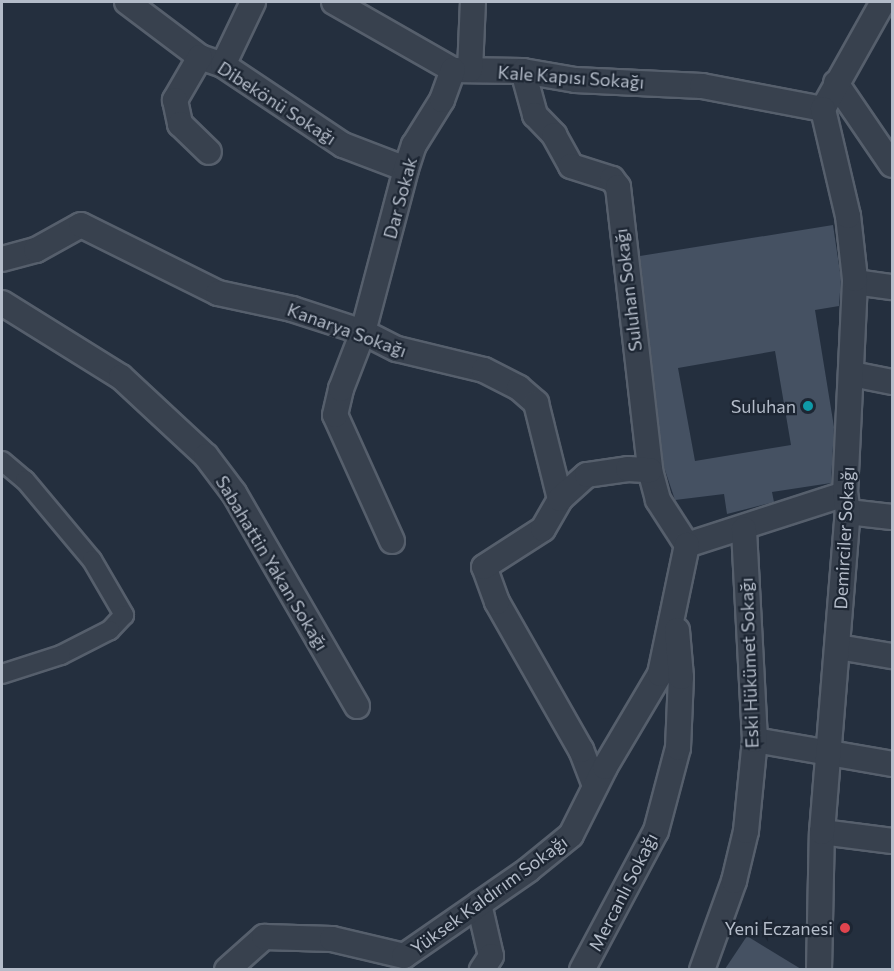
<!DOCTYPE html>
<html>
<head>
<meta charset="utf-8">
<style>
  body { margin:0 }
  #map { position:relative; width:894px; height:971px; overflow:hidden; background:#242f3e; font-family:Commissioner,sans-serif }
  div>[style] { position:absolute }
  .building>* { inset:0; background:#455162 }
  .roads { filter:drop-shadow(2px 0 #565f6c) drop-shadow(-2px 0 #565f6c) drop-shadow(0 2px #565f6c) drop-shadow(0 -2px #565f6c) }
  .pedestrian>* { height:18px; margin:-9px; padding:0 9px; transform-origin:9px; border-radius:9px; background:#38414e }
  .minor>* { height:24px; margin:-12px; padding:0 12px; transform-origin:12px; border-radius:12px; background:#38414e }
  .dots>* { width:16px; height:16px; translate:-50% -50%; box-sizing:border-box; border:3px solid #1d2633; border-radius:50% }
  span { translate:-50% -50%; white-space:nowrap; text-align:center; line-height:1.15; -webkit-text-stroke:4.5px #1d2633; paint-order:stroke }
  .street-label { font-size:18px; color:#b4bcc9 }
  .poi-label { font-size:18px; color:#b4bcc9 }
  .right { translate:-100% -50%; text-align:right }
  .frame { position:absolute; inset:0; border:3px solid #b4bcc9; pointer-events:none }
</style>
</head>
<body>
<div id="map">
  <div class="building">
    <div style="clip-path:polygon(evenodd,833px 225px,841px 279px,839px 306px,815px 310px,834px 427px,831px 483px,772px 492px,774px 502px,727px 514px,724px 494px,675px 500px,664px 467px,640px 256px,833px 225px,775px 351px,791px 445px,695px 461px,678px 368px,775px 351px)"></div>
    <div style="clip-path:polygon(747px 936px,801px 969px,725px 969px)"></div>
  </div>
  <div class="roads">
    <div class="pedestrian">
      <div style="left:2px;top:461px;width:30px;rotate:40deg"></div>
      <div style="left:25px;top:480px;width:104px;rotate:50.1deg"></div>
      <div style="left:92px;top:560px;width:64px;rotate:59.8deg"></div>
      <div style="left:124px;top:615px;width:21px;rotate:133deg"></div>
      <div style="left:110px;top:630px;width:55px;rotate:153deg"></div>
      <div style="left:61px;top:655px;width:62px;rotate:162.1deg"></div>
    </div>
    <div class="minor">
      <div style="left:127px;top:2px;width:91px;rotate:37deg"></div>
      <div style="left:200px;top:57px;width:24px;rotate:19deg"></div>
      <div style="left:223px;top:65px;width:144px;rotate:33.7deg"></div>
      <div style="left:343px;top:145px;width:67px;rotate:20.9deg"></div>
      <div style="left:334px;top:2px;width:137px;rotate:29.7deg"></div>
      <div style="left:453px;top:70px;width:70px;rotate:0.8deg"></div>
      <div style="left:523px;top:71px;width:53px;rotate:9.8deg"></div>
      <div style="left:575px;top:80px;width:127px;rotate:2.7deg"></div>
      <div style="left:702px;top:86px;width:123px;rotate:10.8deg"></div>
      <div style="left:200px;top:57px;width:50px;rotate:120.2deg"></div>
      <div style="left:175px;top:100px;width:25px;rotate:78deg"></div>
      <div style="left:180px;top:124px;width:40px;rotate:44deg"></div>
      <div style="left:223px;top:65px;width:70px;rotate:-64.5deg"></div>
      <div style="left:470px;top:70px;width:68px;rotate:-87.5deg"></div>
      <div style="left:523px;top:71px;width:46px;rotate:74.7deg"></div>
      <div style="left:535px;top:115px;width:28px;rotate:46deg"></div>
      <div style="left:554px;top:135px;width:35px;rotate:61deg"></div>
      <div style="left:571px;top:166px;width:43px;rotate:17.6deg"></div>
      <div style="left:612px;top:179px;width:10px;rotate:53deg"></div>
      <div style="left:618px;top:187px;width:285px;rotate:83.5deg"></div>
      <div style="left:650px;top:470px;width:31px;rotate:75deg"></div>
      <div style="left:658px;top:500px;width:54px;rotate:57.2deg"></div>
      <div style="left:836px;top:83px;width:99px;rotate:55.7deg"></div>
      <div style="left:823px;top:109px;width:123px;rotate:-60.7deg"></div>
      <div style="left:2px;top:259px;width:35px;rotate:-15deg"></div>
      <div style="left:36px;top:250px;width:51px;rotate:-29.1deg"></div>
      <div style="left:81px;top:225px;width:153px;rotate:26.4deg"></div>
      <div style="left:218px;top:293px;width:76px;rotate:12.2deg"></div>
      <div style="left:292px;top:309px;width:75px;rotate:17.9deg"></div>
      <div style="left:363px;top:332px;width:38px;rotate:27deg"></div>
      <div style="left:397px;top:349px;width:89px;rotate:13.6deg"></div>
      <div style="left:484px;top:370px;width:39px;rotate:27deg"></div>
      <div style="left:519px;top:388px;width:23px;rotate:41deg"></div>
      <div style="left:536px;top:403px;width:99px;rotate:76deg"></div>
      <div style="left:855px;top:282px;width:37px;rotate:8deg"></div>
      <div style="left:2px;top:303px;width:140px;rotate:31.9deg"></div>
      <div style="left:121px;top:377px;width:116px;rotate:42.9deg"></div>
      <div style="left:206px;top:456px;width:46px;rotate:52.9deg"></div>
      <div style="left:234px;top:493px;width:246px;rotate:60deg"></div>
      <div style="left:852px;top:374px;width:41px;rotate:11.3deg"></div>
      <div style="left:848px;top:512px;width:44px;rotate:6.5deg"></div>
      <div style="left:392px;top:541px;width:138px;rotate:-114.3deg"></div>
      <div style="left:335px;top:415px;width:27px;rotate:-77deg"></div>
      <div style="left:341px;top:389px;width:61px;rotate:-68.9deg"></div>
      <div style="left:363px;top:332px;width:169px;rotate:-75.2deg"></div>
      <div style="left:406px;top:169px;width:25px;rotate:-72deg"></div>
      <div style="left:414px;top:145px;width:53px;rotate:-58.1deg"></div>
      <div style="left:442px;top:100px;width:32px;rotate:-70deg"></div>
      <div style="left:687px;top:545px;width:166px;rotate:-17.9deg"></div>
      <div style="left:838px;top:647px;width:55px;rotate:9.5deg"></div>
      <div style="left:755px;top:740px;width:139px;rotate:9.9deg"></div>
      <div style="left:595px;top:786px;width:39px;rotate:-111deg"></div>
      <div style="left:581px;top:750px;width:170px;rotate:-119.6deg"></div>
      <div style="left:497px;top:602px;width:37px;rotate:-110deg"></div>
      <div style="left:484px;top:567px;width:70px;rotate:-32.8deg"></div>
      <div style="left:543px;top:529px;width:34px;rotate:-60deg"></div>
      <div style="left:560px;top:499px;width:36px;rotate:-42deg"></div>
      <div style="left:587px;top:475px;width:41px;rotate:-8.3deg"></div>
      <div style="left:628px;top:469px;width:22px;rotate:3deg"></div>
      <div style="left:822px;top:832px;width:71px;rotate:7.3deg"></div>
      <div style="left:479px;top:904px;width:53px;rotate:77deg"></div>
      <div style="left:491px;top:956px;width:17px;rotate:123deg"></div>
      <div style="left:227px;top:970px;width:50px;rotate:-41.7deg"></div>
      <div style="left:264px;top:937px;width:68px;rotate:1.7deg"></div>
      <div style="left:332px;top:939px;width:74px;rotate:13.3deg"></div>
      <div style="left:404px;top:956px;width:151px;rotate:-34.7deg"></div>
      <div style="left:528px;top:870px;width:55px;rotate:-39.1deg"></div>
      <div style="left:571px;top:835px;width:76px;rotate:-63.4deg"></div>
      <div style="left:605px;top:767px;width:108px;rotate:-59.4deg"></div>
      <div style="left:660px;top:674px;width:132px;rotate:-78.2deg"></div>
      <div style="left:582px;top:970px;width:157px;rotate:-62deg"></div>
      <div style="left:656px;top:831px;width:86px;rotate:-75.2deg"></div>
      <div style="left:678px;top:748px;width:71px;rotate:-87.6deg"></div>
      <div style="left:681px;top:677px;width:47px;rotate:-94.9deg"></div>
      <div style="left:702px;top:970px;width:95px;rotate:-70.2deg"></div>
      <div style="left:734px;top:881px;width:51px;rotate:-76.5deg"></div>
      <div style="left:746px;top:831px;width:91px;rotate:-84.4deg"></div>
      <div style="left:755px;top:740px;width:211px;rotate:-93deg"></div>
      <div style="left:819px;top:970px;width:138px;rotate:-88.8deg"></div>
      <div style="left:822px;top:832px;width:321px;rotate:-85.4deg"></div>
      <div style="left:848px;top:512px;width:18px;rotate:-99deg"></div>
      <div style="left:845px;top:494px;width:215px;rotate:-87.3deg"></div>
      <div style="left:855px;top:279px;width:63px;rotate:-96.3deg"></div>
      <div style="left:848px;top:216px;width:110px;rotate:-103.2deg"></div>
    </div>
  </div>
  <div class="dots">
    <div style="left:808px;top:406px;background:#0f9aa8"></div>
    <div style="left:845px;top:928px;background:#e0444e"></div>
  </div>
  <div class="street-label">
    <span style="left:571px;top:77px;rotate:4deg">Kale Kapısı Sokağı</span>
    <span style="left:277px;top:103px;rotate:33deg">Dibekönü Sokağı</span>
    <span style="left:400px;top:198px;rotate:-75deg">Dar Sokak</span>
    <span style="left:628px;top:290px;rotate:-97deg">Suluhan Sokağı</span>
    <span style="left:347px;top:330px;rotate:20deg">Kanarya Sokağı</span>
    <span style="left:844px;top:538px;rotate:-87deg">Demirciler Sokağı</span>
    <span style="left:272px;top:563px;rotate:59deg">Sabahattin Yakan Sokağı</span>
    <span style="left:749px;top:663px;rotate:-92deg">Eski Hükümet Sokağı</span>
    <span style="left:623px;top:892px;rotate:-63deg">Mercanlı Sokağı</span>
    <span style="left:489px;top:895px;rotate:-36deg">Yüksek Kaldırım Sokağı</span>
  </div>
  <div class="poi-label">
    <span class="right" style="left:796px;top:406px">Suluhan</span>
    <span class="right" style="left:833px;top:928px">Yeni Eczanesi</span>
  </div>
  <div class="frame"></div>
</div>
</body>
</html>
